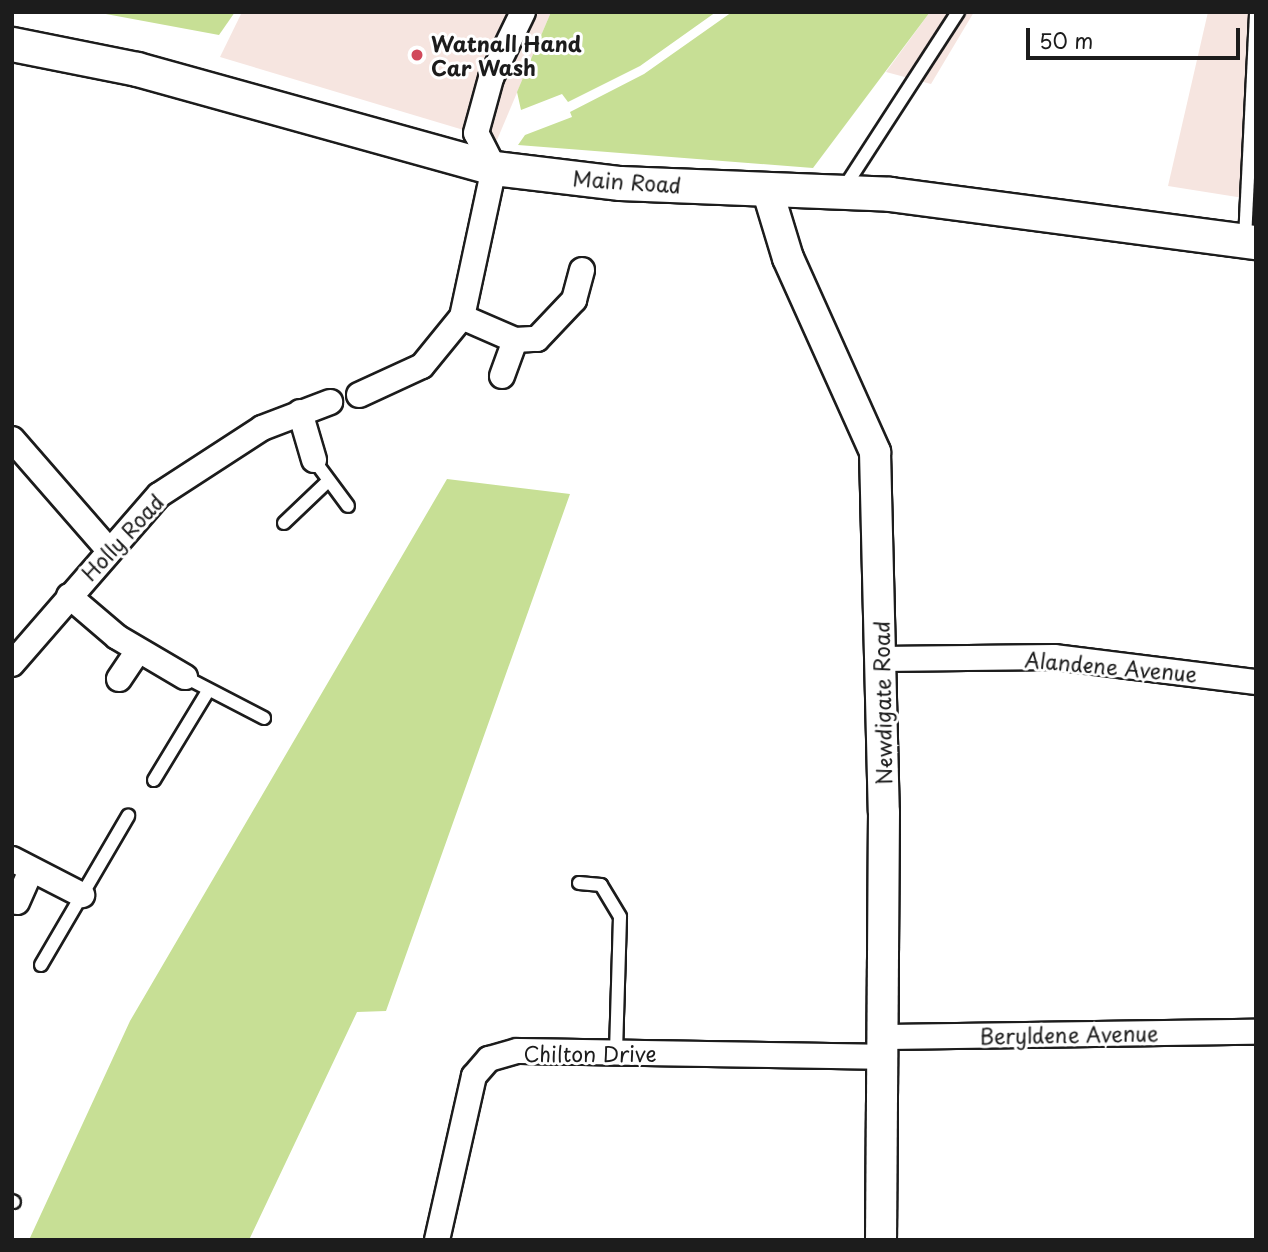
<!DOCTYPE html>
<html>
<head>
<meta charset="utf-8">
<style>
  body { margin:0 }
  #map { position:relative; width:1268px; height:1252px; overflow:hidden; background:#fff; font-family:"Playpen Sans",sans-serif }
  div>[style] { position:absolute }
  .built>* { inset:0; background:#f6e5e0 }
  .green>* { inset:0; background:#c7df95 }
  .roads { filter:drop-shadow(2px 0 #1c1c1c) drop-shadow(-2px 0 #1c1c1c) drop-shadow(0 2px #1c1c1c) drop-shadow(0 -2px #1c1c1c) }
  .service>* { height:12px; margin:-6px; padding:0 6px; transform-origin:6px; border-radius:6px; background:#fff }
  .minor>* { height:24px; margin:-12px; padding:0 12px; transform-origin:12px; border-radius:12px; background:#fff }
  .tertiary>* { height:30px; margin:-15px; padding:0 15px; transform-origin:15px; border-radius:15px; background:#fff }
  .secondary>* { height:33px; margin:-16.5px; padding:0 16.5px; transform-origin:16.5px; border-radius:16.5px; background:#fff }
  .dots>* { width:19px; height:19px; translate:-50% -50%; box-sizing:border-box; border:4px solid #fff; border-radius:50% }
  span { translate:-50% -50%; white-space:nowrap; text-align:center; line-height:1.15; -webkit-text-stroke:6px #fff; paint-order:stroke }
  .poi-label { font-size:21px; color:#1c1c1c; font-weight:700 }
  .left { translate:0 -50%; text-align:left }
  .street-label { font-size:21px; color:#1c1c1c }
  .frame { position:absolute; inset:0; border:14px solid #1c1c1c; pointer-events:none }
  .scale { position:absolute; left:1026px; top:28px; width:214px; height:32px; box-sizing:border-box; border:4px solid #1c1c1c; border-top:0; padding-left:9px; font-size:21px; line-height:24px; white-space:nowrap; color:#1c1c1c; -webkit-text-stroke:5px #fff; paint-order:stroke }
</style>
</head>
<body>
<div id="map">
  <div class="built">
    <div style="clip-path:polygon(242px 12px,551px 12px,497px 140px,220px 57px)"></div>
    <div style="clip-path:polygon(930px 12px,974px 12px,931px 84px,886px 72px)"></div>
    <div style="clip-path:polygon(1208px 12px,1256px 12px,1256px 200px,1168px 186px)"></div>
  </div>
  <div class="green">
    <div style="clip-path:polygon(95px 12px,235px 12px,219px 35px)"></div>
    <div style="clip-path:polygon(551px 12px,716px 12px,640px 66px,568px 102px,562px 94px,521px 110px,517px 92px)"></div>
    <div style="clip-path:polygon(732px 12px,930px 12px,813px 168px,518px 145px,525px 135px,572px 117px,570px 112px,644px 74px)"></div>
    <div style="clip-path:polygon(447px 479px,570px 494px,386px 1011px,357px 1012px,249px 1240px,29px 1240px,130px 1021px)"></div>
  </div>
  <div class="roads">
    <div class="service">
      <div style="left:844px;top:188px;width:210px;rotate:-57.1deg"></div>
      <div style="left:1245px;top:239px;width:225px;rotate:-87.2deg"></div>
      <div style="left:314px;top:460px;width:57px;rotate:53.5deg"></div>
      <div style="left:284px;top:523px;width:58px;rotate:-43.6deg"></div>
      <div style="left:185px;top:677px;width:89px;rotate:27.4deg"></div>
      <div style="left:154px;top:780px;width:104px;rotate:-58.8deg"></div>
      <div style="left:579px;top:883px;width:22px;rotate:5deg"></div>
      <div style="left:601px;top:885px;width:37px;rotate:59deg"></div>
      <div style="left:620px;top:917px;width:135px;rotate:91.7deg"></div>
      <div style="left:41px;top:965px;width:173px;rotate:-59.7deg"></div>
      <div style="left:12px;top:1201px;width:2px;rotate:27deg"></div>
    </div>
    <div class="minor">
      <div style="left:462px;top:317px;width:58px;rotate:23.5deg"></div>
      <div style="left:515px;top:340px;width:22px;rotate:-3deg"></div>
      <div style="left:537px;top:339px;width:54px;rotate:-46.5deg"></div>
      <div style="left:574px;top:300px;width:31px;rotate:-75deg"></div>
      <div style="left:502px;top:376px;width:38px;rotate:-70deg"></div>
      <div style="left:359px;top:395px;width:69px;rotate:-24.7deg"></div>
      <div style="left:422px;top:366px;width:63px;rotate:-50.8deg"></div>
      <div style="left:462px;top:317px;width:152px;rotate:-77.9deg"></div>
      <div style="left:494px;top:168px;width:39px;rotate:-117deg"></div>
      <div style="left:476px;top:133px;width:57px;rotate:-74.7deg"></div>
      <div style="left:491px;top:78px;width:73px;rotate:-64.1deg"></div>
      <div style="left:300px;top:412px;width:50px;rotate:73.7deg"></div>
      <div style="left:12px;top:439px;width:146px;rotate:48.9deg"></div>
      <div style="left:69px;top:596px;width:63px;rotate:40.5deg"></div>
      <div style="left:117px;top:637px;width:79px;rotate:30.5deg"></div>
      <div style="left:881px;top:659px;width:173px;rotate:-0.7deg"></div>
      <div style="left:1054px;top:657px;width:204px;rotate:7.1deg"></div>
      <div style="left:12px;top:664px;width:224px;rotate:-49deg"></div>
      <div style="left:159px;top:495px;width:123px;rotate:-33deg"></div>
      <div style="left:262px;top:428px;width:73px;rotate:-20.9deg"></div>
      <div style="left:119px;top:679px;width:34px;rotate:-56deg"></div>
      <div style="left:12px;top:859px;width:79px;rotate:27.2deg"></div>
      <div style="left:17px;top:902px;width:34px;rotate:-66deg"></div>
      <div style="left:882px;top:1037px;width:374px;rotate:-0.8deg"></div>
      <div style="left:437px;top:1240px;width:168px;rotate:-77.3deg"></div>
      <div style="left:474px;top:1076px;width:23px;rotate:-49deg"></div>
      <div style="left:489px;top:1059px;width:29px;rotate:-16deg"></div>
      <div style="left:517px;top:1051px;width:364px;rotate:0.9deg"></div>
    </div>
    <div class="tertiary">
      <div style="left:767px;top:189px;width:72px;rotate:73.1deg"></div>
      <div style="left:788px;top:258px;width:213px;rotate:65.8deg"></div>
      <div style="left:875px;top:452px;width:360px;rotate:88.6deg"></div>
      <div style="left:884px;top:812px;width:428px;rotate:90.4deg"></div>
    </div>
    <div class="secondary">
      <div style="left:12px;top:44px;width:127px;rotate:11.3deg"></div>
      <div style="left:137px;top:69px;width:370px;rotate:15.5deg"></div>
      <div style="left:494px;top:168px;width:127px;rotate:6.8deg"></div>
      <div style="left:620px;top:183px;width:270px;rotate:2.3deg"></div>
      <div style="left:890px;top:194px;width:369px;rotate:7.5deg"></div>
    </div>
  </div>
  <div class="dots">
    <div style="left:417px;top:55px;background:#d1495b"></div>
  </div>
  <div class="poi-label">
    <span class="left" style="left:431px;top:55px">Watnall Hand<br>Car Wash</span>
  </div>
  <div class="street-label">
    <span style="left:627px;top:181px;rotate:4deg">Main Road</span>
    <span style="left:122px;top:537px;rotate:-47deg">Holly Road</span>
    <span style="left:1111px;top:666px;rotate:5deg">Alandene Avenue</span>
    <span style="left:882px;top:703px;rotate:-91deg">Newdigate Road</span>
    <span style="left:1069px;top:1034px;rotate:-1deg">Beryldene Avenue</span>
    <span style="left:590px;top:1053px">Chilton Drive</span>
  </div>
  <div class="frame"></div>
  <div class="scale">50 m</div>
</div>
</body>
</html>
